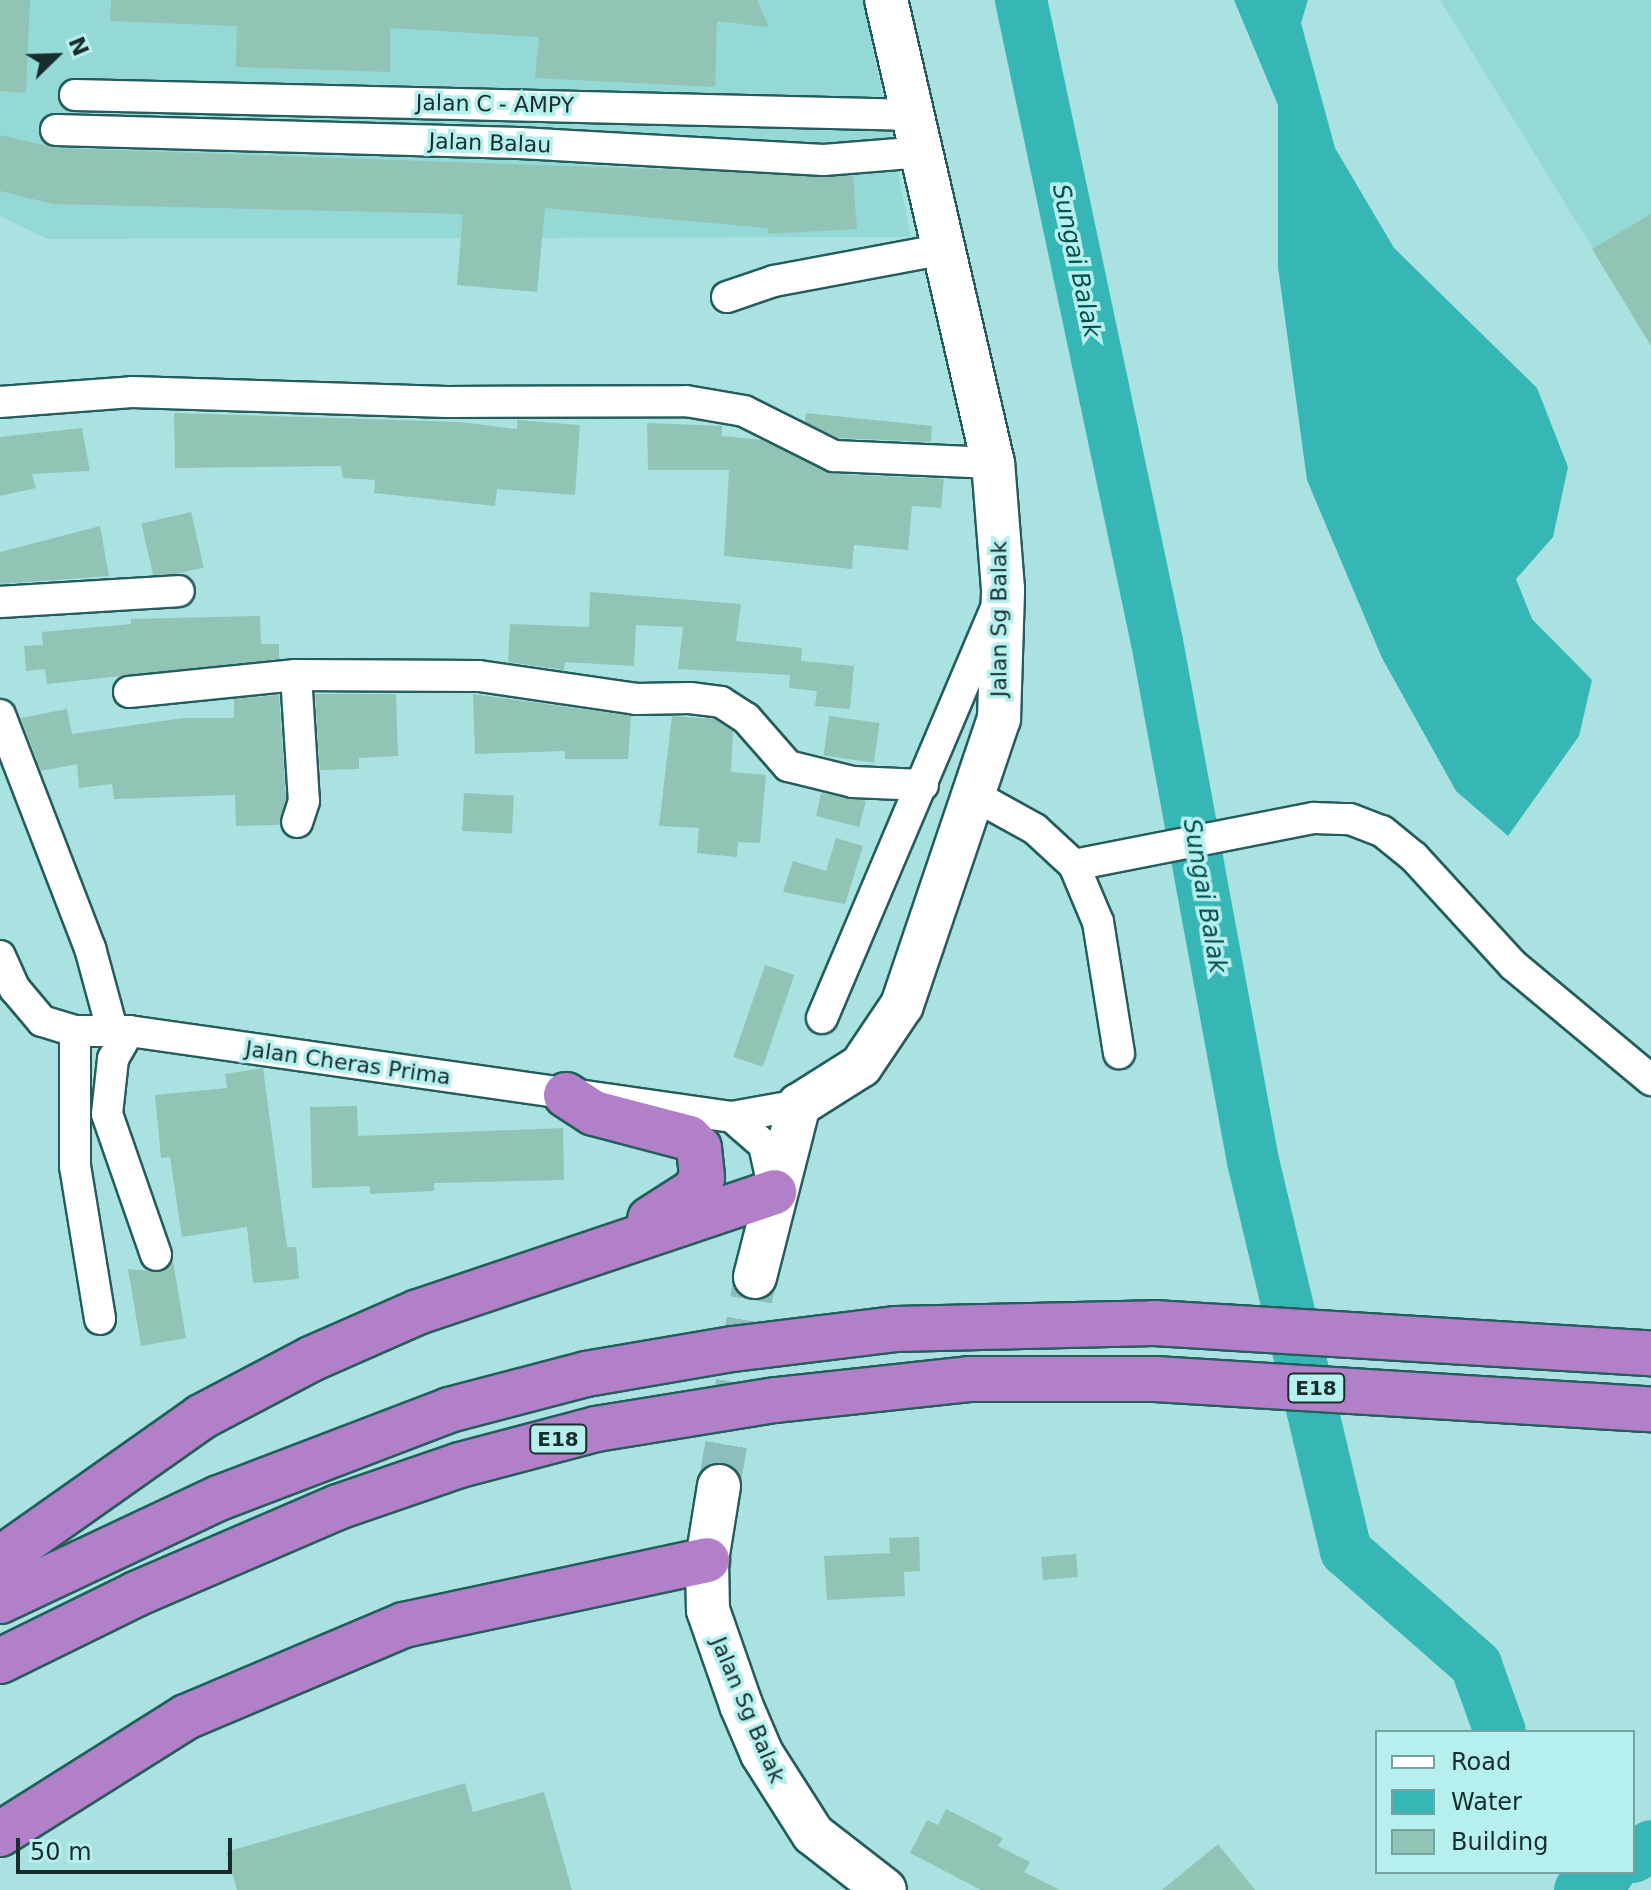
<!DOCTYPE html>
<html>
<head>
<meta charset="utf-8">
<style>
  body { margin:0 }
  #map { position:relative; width:1651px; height:1890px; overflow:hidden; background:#aae2e1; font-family:"DejaVu Sans",sans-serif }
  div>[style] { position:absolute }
  .built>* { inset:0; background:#95d9d7 }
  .water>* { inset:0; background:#36b6b5 }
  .river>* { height:52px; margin:-26px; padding:0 26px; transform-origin:26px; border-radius:26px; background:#36b6b5 }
  .building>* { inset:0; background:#91c4b5; transform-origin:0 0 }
  .secondary-tunnel>* { height:42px; margin-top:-21px; transform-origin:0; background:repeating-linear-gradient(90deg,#8dbebd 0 42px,transparent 0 63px) }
  .roads { filter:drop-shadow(2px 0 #255d5d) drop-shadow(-2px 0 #255d5d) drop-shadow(0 2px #255d5d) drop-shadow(0 -2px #255d5d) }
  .street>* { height:30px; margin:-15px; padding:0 15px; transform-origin:15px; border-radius:15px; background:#fff }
  .secondary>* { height:42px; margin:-21px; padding:0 21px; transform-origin:21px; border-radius:21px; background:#fff }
  .highway>* { height:44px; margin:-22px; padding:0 22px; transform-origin:22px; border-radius:22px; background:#b180c8 }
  span { translate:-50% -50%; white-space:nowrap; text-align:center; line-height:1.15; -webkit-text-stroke:7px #b6f0ee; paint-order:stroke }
  .shield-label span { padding:2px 6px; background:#b6f0ee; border:2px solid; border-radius:6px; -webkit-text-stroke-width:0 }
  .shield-label { font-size:20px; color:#172e2d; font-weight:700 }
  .street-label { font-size:22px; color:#172e2d }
  .water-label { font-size:24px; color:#004e4d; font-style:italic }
  .legend { position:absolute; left:1375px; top:1730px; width:260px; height:144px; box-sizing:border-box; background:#b6f0ee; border:2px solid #76a2a1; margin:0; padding:10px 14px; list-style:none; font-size:24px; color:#172e2d }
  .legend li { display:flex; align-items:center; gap:16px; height:40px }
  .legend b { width:40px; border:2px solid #76a2a1 }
  .north { position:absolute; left:16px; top:16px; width:80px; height:80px; -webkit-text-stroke:6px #b6f0ee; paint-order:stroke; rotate:67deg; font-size:22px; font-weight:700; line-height:32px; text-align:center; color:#172e2d }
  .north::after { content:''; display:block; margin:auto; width:28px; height:36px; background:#172e2d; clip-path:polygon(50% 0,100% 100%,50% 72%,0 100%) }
  .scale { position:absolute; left:16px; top:1838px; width:216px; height:36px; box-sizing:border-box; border:4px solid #172e2d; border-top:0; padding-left:10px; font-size:24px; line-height:28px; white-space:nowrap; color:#172e2d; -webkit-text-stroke:6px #b6f0ee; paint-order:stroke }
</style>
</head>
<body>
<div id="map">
  <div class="built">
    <div style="clip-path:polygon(0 0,863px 0,911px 237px,48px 239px,0 216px)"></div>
    <div style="clip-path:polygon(1440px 0,1651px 0,1651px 343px)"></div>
  </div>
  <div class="water">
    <div style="clip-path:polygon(1234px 0,1308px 0,1301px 23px,1335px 148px,1394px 248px,1537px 388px,1568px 467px,1553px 537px,1516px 579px,1532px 619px,1592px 680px,1579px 736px,1508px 836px,1456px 791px,1382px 658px,1307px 480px,1278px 267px,1278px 105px)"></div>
  </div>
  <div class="river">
    <div style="left:1021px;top:0;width:656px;rotate:78.04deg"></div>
    <div style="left:1157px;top:642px;width:528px;rotate:79.52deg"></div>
    <div style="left:1253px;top:1161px;width:401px;rotate:76.6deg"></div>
    <div style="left:1346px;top:1551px;width:173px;rotate:41.2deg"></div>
    <div style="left:1476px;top:1665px;width:71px;rotate:70.3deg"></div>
    <div style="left:1633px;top:1857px;width:21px;rotate:-31deg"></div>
    <div style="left:1580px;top:1890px;width:34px;rotate:-32deg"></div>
  </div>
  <div class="building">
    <div style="clip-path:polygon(0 0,30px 0,26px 93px,0 91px)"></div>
    <div style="clip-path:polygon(111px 0,757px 0,769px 27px,717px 21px,715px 87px,535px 78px,539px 37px,390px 28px,390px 72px,236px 67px,237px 26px,110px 21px)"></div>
    <div style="clip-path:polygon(0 135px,56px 148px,853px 176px,857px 229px,769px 234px,768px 228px,545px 208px,537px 292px,457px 285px,463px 214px,53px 204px,0 191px)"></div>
    <div style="clip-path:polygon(1651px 214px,1651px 346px,1592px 249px)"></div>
    <div style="clip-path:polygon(174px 413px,460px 422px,517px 429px,517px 420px,580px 425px,575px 495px,497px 489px,495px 506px,374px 493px,375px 480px,343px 478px,341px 466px,175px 468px)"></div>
    <div style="clip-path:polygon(806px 413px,932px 426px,931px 442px,839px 438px,805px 422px)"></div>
    <div style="clip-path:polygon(647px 423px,722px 426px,722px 436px,762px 440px,833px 474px,944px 479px,941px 508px,912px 506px,908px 550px,854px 545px,852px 569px,724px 556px,729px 470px,648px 470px)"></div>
    <div style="clip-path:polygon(82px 428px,90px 471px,32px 474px,36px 488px,0 496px,0 437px)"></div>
    <div style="left:191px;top:512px;width:57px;height:51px;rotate:77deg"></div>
    <div style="clip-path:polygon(100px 526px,109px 576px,0 584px,0 552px)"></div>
    <div style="clip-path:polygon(590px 592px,741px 604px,736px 641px,802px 648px,801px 661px,854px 666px,850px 709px,815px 706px,817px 691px,789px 688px,790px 675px,678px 669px,683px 627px,636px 625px,634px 666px,565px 662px,564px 670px,508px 662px,510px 624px,589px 627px)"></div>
    <div style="clip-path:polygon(260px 616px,261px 644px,279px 644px,279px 659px,47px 684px,45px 669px,26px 671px,24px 646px,43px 645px,42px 632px,131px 624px,131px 619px)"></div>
    <div style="clip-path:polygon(315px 694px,396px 694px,398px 756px,359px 758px,359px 769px,320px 770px)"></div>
    <div style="clip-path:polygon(473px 694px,631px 716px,628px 759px,565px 759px,565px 751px,475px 754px)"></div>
    <div style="clip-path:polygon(279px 695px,286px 799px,279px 825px,236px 826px,235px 795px,114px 799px,112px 784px,79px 788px,77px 764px,41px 771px,21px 718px,67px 709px,72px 734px,183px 718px,234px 718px,234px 699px)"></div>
    <div style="clip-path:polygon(672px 716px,715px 719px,733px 731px,731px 772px,766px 775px,760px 843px,738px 842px,737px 857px,697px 853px,699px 828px,659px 826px)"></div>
    <div style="left:829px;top:716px;width:51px;height:40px;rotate:8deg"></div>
    <div style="left:464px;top:793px;width:50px;height:38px;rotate:3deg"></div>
    <div style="clip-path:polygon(821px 793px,866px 801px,859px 827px,816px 816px)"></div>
    <div style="clip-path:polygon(836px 838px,863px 846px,845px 904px,783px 892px,793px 861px,826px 871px)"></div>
    <div style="left:765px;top:965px;width:31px;height:97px;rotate:19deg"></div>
    <div style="clip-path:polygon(263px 1068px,287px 1247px,296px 1247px,299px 1279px,253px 1283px,247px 1227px,182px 1237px,170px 1157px,161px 1158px,155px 1095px,227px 1088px,225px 1074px)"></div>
    <div style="clip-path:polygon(357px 1106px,358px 1136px,563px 1128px,564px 1180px,434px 1183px,434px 1191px,370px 1194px,370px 1186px,312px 1188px,310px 1107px)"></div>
    <div style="clip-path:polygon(173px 1261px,186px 1338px,141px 1346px,128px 1269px,161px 1272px)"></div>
    <div style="clip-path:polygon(919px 1537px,920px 1571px,904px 1572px,905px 1596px,827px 1600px,824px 1556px,890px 1553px,889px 1538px)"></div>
    <div style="left:1076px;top:1554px;width:23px;height:35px;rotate:85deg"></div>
    <div style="clip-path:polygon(465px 1783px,473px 1812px,544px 1792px,572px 1890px,237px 1890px,226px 1852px)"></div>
    <div style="clip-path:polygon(946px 1809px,1003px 1838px,998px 1846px,1030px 1862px,1024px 1872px,1060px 1890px,981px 1890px,910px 1853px,927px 1820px,938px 1825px)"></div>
    <div style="clip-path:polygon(1218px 1844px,1255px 1890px,1162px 1890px)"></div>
  </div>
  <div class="secondary-tunnel">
    <div style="left:719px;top:1486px;width:212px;rotate:-80.2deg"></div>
  </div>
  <div class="roads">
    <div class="street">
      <div style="left:75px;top:95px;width:840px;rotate:1.36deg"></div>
      <div style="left:56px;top:130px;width:463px;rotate:1.6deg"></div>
      <div style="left:519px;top:143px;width:305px;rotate:3.2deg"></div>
      <div style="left:824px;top:160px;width:99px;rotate:-4.6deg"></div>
      <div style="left:727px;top:297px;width:50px;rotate:-18.8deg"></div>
      <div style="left:774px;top:281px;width:174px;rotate:-10.6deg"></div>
      <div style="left:0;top:402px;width:132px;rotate:-4.3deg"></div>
      <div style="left:132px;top:392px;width:315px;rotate:1.8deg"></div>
      <div style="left:447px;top:402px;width:239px;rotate:-0.2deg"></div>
      <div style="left:686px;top:401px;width:59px;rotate:9.8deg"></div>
      <div style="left:744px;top:411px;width:101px;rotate:26.6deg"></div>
      <div style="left:834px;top:456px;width:159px;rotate:2.5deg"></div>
      <div style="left:0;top:602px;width:179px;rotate:-3.5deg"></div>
      <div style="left:296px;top:675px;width:126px;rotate:86.4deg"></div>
      <div style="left:304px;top:801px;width:22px;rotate:108deg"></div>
      <div style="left:129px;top:692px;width:168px;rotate:-5.8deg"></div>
      <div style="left:296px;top:675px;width:183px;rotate:0.3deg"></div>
      <div style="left:479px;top:676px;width:159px;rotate:8.3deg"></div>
      <div style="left:636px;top:699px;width:54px;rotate:-1.1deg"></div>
      <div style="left:690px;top:698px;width:31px;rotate:7deg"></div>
      <div style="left:721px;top:702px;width:30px;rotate:33deg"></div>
      <div style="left:746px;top:718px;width:64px;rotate:48.8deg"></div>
      <div style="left:788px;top:766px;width:67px;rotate:13.8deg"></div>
      <div style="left:853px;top:782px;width:70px;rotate:2.5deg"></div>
      <div style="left:0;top:715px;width:250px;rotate:68.9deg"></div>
      <div style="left:90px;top:948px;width:84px;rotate:74.8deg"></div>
      <div style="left:977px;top:797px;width:66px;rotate:28.9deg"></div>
      <div style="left:1035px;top:829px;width:53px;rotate:42.7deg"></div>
      <div style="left:1074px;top:865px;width:62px;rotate:67.2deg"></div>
      <div style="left:1098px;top:922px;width:133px;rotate:80.9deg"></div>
      <div style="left:1074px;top:865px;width:245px;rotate:-11.1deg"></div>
      <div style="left:1314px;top:818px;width:36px;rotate:2deg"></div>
      <div style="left:1350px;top:819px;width:34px;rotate:21deg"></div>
      <div style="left:1382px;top:831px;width:41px;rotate:39.1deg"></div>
      <div style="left:1414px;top:857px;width:147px;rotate:47.5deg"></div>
      <div style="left:1513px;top:965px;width:180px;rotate:39.8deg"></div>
      <div style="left:0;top:956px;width:36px;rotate:66deg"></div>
      <div style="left:15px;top:989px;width:42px;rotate:49.8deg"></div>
      <div style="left:42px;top:1021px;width:34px;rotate:17deg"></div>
      <div style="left:75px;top:1031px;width:54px"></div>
      <div style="left:129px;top:1031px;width:609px;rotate:8.12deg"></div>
      <div style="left:732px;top:1117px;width:68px;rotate:-10.2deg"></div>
      <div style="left:822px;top:1018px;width:443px;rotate:-67deg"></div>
      <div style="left:75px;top:1031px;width:135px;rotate:90deg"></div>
      <div style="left:75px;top:1166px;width:155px;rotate:80.7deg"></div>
      <div style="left:129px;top:1031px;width:32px;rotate:120deg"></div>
      <div style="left:113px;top:1059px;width:55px;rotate:96.2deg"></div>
      <div style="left:107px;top:1114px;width:149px;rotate:70.8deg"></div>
      <div style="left:732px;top:1117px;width:43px;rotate:41.2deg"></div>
      <div style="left:764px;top:1145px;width:42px;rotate:77.6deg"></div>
    </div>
    <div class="secondary">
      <div style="left:755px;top:1277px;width:178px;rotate:-75.7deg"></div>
      <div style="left:799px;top:1105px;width:73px;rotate:-32.2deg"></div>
      <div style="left:861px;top:1066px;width:73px;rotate:-56.1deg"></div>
      <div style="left:902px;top:1005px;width:302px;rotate:-71.3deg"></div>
      <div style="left:999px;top:719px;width:130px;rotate:-88.2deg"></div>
      <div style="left:1003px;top:589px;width:126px;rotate:-94.5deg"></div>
      <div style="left:993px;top:463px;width:475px;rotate:-103deg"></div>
      <div style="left:719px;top:1486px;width:75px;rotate:99.2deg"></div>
      <div style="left:707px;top:1560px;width:50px;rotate:88.9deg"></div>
      <div style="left:708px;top:1610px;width:101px;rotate:70.8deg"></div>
      <div style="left:741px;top:1705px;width:53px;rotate:66.8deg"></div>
      <div style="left:762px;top:1754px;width:95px;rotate:57.5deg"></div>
      <div style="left:813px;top:1834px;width:91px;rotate:37.9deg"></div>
    </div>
    <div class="highway">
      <div style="left:566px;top:1095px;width:33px;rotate:33deg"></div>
      <div style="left:594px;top:1113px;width:98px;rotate:14.7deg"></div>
      <div style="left:689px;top:1138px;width:14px;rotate:45deg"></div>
      <div style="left:699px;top:1148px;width:30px;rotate:84deg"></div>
      <div style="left:702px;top:1178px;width:15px;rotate:122deg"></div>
      <div style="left:694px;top:1191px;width:52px;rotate:147.5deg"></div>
      <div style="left:0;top:1559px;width:246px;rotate:-35.2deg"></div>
      <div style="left:201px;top:1417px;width:124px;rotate:-27.8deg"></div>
      <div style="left:311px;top:1359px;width:117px;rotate:-23.7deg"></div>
      <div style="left:418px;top:1312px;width:376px;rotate:-18.6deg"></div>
      <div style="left:0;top:1601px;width:242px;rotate:-25.2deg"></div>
      <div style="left:219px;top:1498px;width:246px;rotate:-20.9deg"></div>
      <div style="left:449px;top:1410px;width:142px;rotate:-14.7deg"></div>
      <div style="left:586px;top:1374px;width:149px;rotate:-9.7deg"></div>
      <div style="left:733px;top:1349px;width:163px;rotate:-7deg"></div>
      <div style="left:895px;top:1329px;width:259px;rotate:-1.3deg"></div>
      <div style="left:1154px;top:1323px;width:498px;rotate:3.5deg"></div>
      <div style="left:0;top:1661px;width:152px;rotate:-26.2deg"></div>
      <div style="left:136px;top:1594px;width:220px;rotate:-23.3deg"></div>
      <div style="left:338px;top:1507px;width:129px;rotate:-19deg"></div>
      <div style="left:460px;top:1465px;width:141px;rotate:-14.8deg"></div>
      <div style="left:596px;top:1429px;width:182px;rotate:-9.2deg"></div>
      <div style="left:776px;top:1400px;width:194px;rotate:-6.2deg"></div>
      <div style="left:969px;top:1379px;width:186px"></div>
      <div style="left:1155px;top:1379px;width:497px;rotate:3.5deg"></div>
      <div style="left:0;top:1834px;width:220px;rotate:-32.2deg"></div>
      <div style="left:186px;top:1717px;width:237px;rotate:-22.9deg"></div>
      <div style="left:404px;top:1625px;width:310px;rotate:-12.1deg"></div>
    </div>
  </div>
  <div class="shield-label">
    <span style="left:1316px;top:1388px">E18</span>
    <span style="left:558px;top:1439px">E18</span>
  </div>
  <div class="street-label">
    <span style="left:495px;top:104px;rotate:1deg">Jalan C - AMPY</span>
    <span style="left:490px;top:143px;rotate:2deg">Jalan Balau</span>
    <span style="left:999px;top:619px;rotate:-90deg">Jalan Sg Balak</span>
    <span style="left:348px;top:1063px;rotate:8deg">Jalan Cheras Prima</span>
    <span style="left:748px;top:1710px;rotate:67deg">Jalan Sg Balak</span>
  </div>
  <div class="water-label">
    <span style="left:1076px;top:261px;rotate:78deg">Sungai Balak</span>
    <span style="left:1204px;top:896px;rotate:80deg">Sungai Balak</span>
  </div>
  <ul class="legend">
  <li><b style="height:10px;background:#fff"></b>Road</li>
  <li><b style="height:22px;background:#36b6b5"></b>Water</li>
  <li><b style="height:22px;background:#91c4b5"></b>Building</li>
  </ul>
  <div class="north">N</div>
  <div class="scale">50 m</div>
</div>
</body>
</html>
